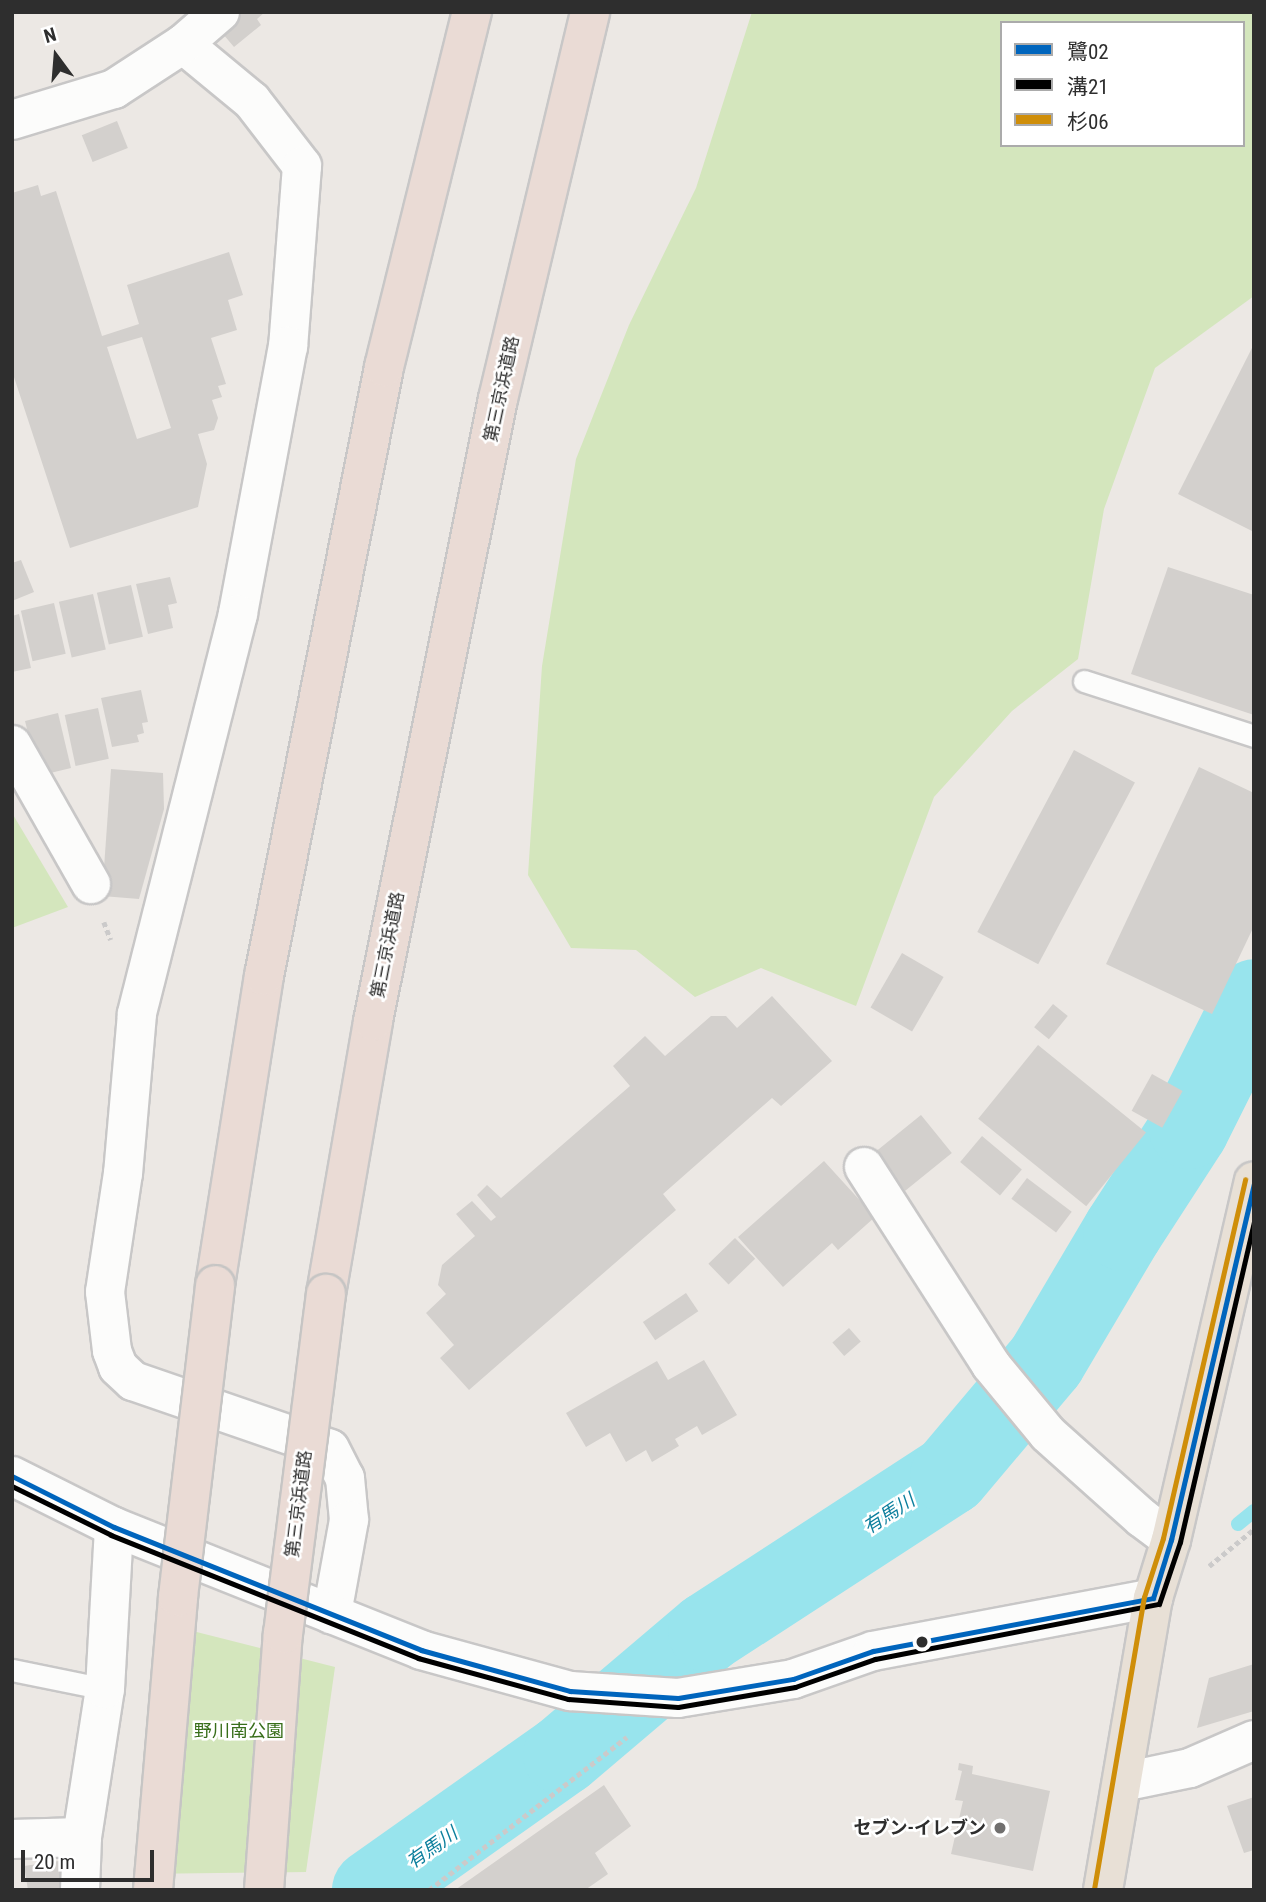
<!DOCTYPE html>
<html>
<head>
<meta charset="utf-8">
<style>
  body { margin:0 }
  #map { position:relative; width:1266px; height:1902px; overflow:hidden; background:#ece8e4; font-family:"Roboto Condensed","Noto Sans JP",sans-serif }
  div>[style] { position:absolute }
  .green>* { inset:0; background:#d4e6bd }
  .stream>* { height:14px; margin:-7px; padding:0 7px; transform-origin:7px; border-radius:7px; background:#98e4ed }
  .river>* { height:80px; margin:-40px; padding:0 40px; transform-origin:40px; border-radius:40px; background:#98e4ed }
  .building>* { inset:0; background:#d3d0cd; transform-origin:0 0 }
  .path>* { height:4.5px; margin-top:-2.25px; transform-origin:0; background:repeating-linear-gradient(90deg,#cbcaca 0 5px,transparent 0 8.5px) }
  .roads { filter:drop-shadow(2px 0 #c8c7c7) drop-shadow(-2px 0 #c8c7c7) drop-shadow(0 2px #c8c7c7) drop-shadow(0 -2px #c8c7c7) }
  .service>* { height:21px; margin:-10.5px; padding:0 10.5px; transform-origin:10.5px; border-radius:10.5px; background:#fcfcfb }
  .minor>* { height:38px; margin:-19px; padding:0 19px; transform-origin:19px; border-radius:19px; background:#fcfcfb }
  .tertiary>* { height:38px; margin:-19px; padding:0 19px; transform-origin:19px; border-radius:19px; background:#fcfcfb }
  .primary>* { height:38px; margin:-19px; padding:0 19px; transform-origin:19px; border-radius:19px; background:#e8e0d6 }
  .motorway>* { height:38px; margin:-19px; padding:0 19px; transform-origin:19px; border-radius:19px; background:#eadbd5 }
  .bridges { filter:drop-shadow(2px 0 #c6c5c4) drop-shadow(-2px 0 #c6c5c4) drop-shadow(0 2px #c6c5c4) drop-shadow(0 -2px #c6c5c4) }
  .motorway-bridge>* { height:38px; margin:-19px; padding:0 19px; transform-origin:19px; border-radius:19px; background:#eadbd5 }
  .bus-1>* { height:5px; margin:-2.5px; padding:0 2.5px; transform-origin:2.5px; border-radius:2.5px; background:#0065bd }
  .bus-2>* { height:5px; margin:-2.5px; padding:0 2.5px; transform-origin:2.5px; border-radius:2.5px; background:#000 }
  .bus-3>* { height:5px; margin:-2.5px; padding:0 2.5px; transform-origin:2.5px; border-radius:2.5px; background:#cf8e09 }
  .dots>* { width:19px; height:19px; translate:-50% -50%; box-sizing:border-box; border:4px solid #fff; border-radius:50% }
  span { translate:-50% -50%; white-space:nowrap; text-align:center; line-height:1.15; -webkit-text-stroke:5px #fff; paint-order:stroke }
  .street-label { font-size:18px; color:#2e2e2e }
  .park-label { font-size:18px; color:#386e1a }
  .poi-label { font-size:18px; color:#2e2e2e; font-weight:700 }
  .right { translate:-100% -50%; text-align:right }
  .water-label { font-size:19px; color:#0c7f9d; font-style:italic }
  .frame { position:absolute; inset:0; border:14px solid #2e2e2e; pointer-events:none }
  .legend { position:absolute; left:1000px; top:21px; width:245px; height:126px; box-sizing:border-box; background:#fff; border:2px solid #ababab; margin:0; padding:9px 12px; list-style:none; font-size:21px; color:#2e2e2e }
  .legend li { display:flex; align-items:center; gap:14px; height:35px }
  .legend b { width:35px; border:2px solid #ababab }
  .north { position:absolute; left:21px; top:21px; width:70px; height:70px; -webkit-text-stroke:5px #fff; paint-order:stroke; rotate:344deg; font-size:19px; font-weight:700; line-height:28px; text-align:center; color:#2e2e2e }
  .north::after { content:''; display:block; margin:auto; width:24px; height:32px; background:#2e2e2e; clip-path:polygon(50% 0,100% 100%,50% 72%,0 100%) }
  .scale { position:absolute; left:21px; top:1850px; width:133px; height:32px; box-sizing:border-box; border:4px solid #2e2e2e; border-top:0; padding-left:9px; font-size:21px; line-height:24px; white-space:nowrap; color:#2e2e2e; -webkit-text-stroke:5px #fff; paint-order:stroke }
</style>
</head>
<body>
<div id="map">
  <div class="green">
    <div style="clip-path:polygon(evenodd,752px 12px,1254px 12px,1254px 296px,1155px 368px,1104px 509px,1078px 659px,1012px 711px,934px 797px,856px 1006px,761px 968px,695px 997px,636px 950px,571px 948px,528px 875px,542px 666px,576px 459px,629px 325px,696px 188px,752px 12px,1002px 23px,1243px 23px,1243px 145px,1002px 145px,1002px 23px)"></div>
    <div style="clip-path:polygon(12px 813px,68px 907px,12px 928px)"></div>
    <div style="clip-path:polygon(161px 1623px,335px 1667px,306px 1872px,141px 1874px)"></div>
  </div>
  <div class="stream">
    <div style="left:1238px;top:1524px;width:21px;rotate:-39deg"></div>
  </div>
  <div class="river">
    <div style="left:372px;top:1890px;width:234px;rotate:-35.3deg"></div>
    <div style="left:563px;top:1755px;width:190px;rotate:-40.3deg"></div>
    <div style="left:708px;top:1632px;width:288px;rotate:-33deg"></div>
    <div style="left:950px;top:1475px;width:149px;rotate:-49.9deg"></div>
    <div style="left:1046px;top:1361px;width:151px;rotate:-59.4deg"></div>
    <div style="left:1123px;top:1231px;width:121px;rotate:-57.1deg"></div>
    <div style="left:1189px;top:1129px;width:145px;rotate:-63.4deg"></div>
  </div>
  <div class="building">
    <div style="clip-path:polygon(234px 12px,265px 12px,257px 19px,261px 25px,234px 47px,217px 27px)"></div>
    <div style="left:117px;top:121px;width:29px;height:38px;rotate:68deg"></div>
    <div style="clip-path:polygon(evenodd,38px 185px,41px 196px,56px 191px,102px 336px,139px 324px,127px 285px,229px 252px,243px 295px,228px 300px,237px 330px,211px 338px,226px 384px,218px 386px,222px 397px,212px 400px,218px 418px,214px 430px,198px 434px,207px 464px,198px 507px,70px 548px,12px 371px,12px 193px,38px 185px,142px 337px,171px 428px,137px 439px,107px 347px,142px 337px)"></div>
    <div style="clip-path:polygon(1254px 344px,1254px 532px,1178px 494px)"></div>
    <div style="clip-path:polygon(21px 560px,34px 592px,12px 601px,12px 563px)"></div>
    <div style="clip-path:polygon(1168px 567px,1254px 595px,1254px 715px,1131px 674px)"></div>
    <div style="clip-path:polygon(170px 577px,177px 603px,168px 605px,173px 628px,148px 634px,136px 584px)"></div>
    <div style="left:131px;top:585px;width:53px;height:35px;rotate:77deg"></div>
    <div style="left:93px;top:594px;width:57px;height:35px;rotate:77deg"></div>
    <div style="left:54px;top:603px;width:52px;height:34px;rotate:77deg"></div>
    <div style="clip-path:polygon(19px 614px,31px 668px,12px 672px,12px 616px)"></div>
    <div style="clip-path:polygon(141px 690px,148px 722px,142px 723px,144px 733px,137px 735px,139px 742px,112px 747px,101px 698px)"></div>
    <div style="left:98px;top:708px;width:52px;height:34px;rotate:78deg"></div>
    <div style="clip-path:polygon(58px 713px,71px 768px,42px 775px,35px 761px,25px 721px)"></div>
    <div style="left:1074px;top:750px;width:69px;height:206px;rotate:28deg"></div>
    <div style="clip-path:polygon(1199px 767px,1254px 793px,1254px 926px,1212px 1014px,1106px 964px)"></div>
    <div style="clip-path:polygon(111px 769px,163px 773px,164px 809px,139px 899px,102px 896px)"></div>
    <div style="left:902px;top:953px;width:48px;height:63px;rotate:30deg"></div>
    <div style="clip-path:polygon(772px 996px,832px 1061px,781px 1106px,772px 1098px,663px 1194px,676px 1210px,469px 1390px,440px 1358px,454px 1345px,426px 1313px,446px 1294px,438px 1285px,442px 1265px,475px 1236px,456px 1214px,472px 1201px,491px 1221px,496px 1217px,477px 1195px,487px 1185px,501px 1198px,630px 1086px,613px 1066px,645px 1036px,665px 1056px,711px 1016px,726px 1016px,737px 1028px)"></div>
    <div style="left:1053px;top:1004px;width:19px;height:30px;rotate:39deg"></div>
    <div style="left:1038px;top:1045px;width:139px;height:95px;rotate:39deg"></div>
    <div style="left:1152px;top:1074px;width:35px;height:42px;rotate:29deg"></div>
    <div style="left:921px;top:1115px;width:49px;height:60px;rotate:51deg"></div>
    <div style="left:982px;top:1136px;width:52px;height:34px;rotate:40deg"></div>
    <div style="clip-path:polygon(824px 1161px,875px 1217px,838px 1250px,832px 1243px,783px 1287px,738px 1237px)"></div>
    <div style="left:1027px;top:1178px;width:56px;height:26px;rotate:37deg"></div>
    <div style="left:735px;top:1238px;width:29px;height:37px;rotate:46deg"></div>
    <div style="left:686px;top:1293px;width:22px;height:52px;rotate:56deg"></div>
    <div style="left:849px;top:1328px;width:18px;height:22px;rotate:49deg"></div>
    <div style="clip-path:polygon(704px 1360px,737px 1415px,702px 1435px,697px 1426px,675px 1439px,679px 1446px,652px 1462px,646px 1450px,626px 1462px,610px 1433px,586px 1447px,566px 1413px,657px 1361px,668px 1380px)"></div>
    <div style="clip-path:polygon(1254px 1664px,1254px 1711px,1197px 1728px,1209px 1678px)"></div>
    <div style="clip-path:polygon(959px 1763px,973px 1766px,972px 1774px,1050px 1791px,1033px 1871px,951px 1854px,963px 1801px,955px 1800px,962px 1771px,958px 1770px)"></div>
    <div style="clip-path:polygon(604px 1785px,631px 1826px,595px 1853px,608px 1874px,585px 1890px,455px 1890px)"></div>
    <div style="clip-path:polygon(1254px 1797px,1254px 1850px,1244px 1853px,1227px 1806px)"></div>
    <div style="clip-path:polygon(59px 1861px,62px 1890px,28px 1890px,24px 1866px)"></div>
  </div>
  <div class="path">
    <div style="left:104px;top:922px;width:19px;rotate:69deg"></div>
    <div style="left:1209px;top:1566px;width:58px;rotate:-39.4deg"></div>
    <div style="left:429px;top:1890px;width:250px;rotate:-37.7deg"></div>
  </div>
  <div class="roads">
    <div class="service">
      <div style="left:1084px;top:681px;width:179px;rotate:17.9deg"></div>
      <div style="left:12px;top:1670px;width:95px;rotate:11.5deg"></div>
    </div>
    <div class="minor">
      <div style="left:183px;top:44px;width:89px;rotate:39.6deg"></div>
      <div style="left:252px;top:101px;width:82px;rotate:52.4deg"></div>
      <div style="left:302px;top:166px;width:181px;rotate:94.4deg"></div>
      <div style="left:288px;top:346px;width:273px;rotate:100.6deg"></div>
      <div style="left:238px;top:614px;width:413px;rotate:104.2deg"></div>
      <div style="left:137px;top:1014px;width:160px;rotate:95deg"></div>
      <div style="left:123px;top:1173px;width:120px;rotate:98.6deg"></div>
      <div style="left:105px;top:1292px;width:59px;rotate:83.2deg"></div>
      <div style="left:112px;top:1351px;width:17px;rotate:69deg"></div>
      <div style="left:118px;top:1367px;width:21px;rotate:43deg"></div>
      <div style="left:133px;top:1381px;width:208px;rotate:19deg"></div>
      <div style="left:330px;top:1449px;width:33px;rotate:63deg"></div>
      <div style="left:345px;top:1478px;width:42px;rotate:84.6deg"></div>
      <div style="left:349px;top:1520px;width:96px;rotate:100.3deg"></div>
      <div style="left:12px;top:120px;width:107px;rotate:-16.9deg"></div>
      <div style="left:114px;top:89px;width:82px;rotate:-33.1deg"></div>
      <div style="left:183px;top:44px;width:49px;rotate:-40.9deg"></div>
      <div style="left:12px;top:745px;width:160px;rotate:60.4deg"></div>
      <div style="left:864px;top:1167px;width:235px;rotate:57.3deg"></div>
      <div style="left:991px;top:1365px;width:89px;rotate:50.4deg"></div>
      <div style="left:1048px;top:1434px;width:126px;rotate:41.8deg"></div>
      <div style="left:1142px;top:1518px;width:36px;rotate:37deg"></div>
      <div style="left:1123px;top:1782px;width:68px;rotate:-11.8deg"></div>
      <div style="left:1190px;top:1768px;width:70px;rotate:-23.6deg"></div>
      <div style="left:12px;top:1839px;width:70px;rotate:-1.6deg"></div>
      <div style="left:80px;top:1890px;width:53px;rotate:-87.8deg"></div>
      <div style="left:82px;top:1837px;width:150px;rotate:-81.2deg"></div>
      <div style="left:105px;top:1689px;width:162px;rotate:-86.8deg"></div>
    </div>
    <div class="tertiary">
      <div style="left:12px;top:1476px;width:114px;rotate:26.6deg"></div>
      <div style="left:114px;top:1527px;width:331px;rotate:21.8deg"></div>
      <div style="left:421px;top:1650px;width:155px;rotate:15.4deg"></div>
      <div style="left:570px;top:1691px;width:108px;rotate:3.7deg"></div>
      <div style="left:678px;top:1698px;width:117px;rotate:-9.4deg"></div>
      <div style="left:793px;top:1679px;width:85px;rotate:-19.3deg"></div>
      <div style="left:873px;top:1651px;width:285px;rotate:-10.7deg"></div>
    </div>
    <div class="primary">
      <div style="left:1103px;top:1890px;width:296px;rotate:-80.3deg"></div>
      <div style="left:1153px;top:1598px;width:61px;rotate:-72.8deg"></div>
      <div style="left:1171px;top:1540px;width:368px;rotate:-77deg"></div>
    </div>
    <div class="motorway">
      <div style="left:215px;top:1285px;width:313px;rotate:-81deg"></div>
      <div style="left:264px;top:976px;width:621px;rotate:-78.85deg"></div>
      <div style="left:384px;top:367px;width:366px;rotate:-76.1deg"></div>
      <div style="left:326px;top:1294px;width:277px;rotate:-80.2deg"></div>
      <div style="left:373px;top:1021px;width:634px;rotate:-78.64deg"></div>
      <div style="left:498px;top:399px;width:398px;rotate:-76.6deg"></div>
    </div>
  </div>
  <div class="bridges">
    <div class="motorway-bridge">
      <div style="left:153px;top:1890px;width:294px;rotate:-85.1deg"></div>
      <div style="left:178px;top:1597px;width:314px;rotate:-83.2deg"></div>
      <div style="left:264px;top:1890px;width:257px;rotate:-85.8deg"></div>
      <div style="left:283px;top:1634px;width:343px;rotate:-82.8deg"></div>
    </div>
  </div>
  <div class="bus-1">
    <div style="left:12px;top:1476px;width:114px;rotate:26.6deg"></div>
    <div style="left:114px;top:1527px;width:331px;rotate:21.8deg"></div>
    <div style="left:421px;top:1650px;width:155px;rotate:15.4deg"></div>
    <div style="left:570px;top:1691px;width:108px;rotate:3.7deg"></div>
    <div style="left:678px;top:1698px;width:117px;rotate:-9.4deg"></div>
    <div style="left:793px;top:1679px;width:85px;rotate:-19.3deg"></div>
    <div style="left:873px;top:1651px;width:285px;rotate:-10.7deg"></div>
    <div style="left:1153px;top:1598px;width:61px;rotate:-72.8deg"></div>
    <div style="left:1171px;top:1540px;width:367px;rotate:-76.9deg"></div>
  </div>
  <div class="bus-2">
    <div style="left:12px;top:1486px;width:110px;rotate:26.3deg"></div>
    <div style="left:111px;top:1535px;width:331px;rotate:21.8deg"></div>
    <div style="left:418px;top:1658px;width:156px;rotate:15.3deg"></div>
    <div style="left:568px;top:1699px;width:110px;rotate:4.2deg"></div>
    <div style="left:678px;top:1707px;width:119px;rotate:-9.7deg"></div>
    <div style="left:795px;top:1687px;width:85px;rotate:-19.3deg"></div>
    <div style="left:875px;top:1659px;width:289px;rotate:-11deg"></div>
    <div style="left:1159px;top:1604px;width:65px;rotate:-71.3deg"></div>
    <div style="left:1180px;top:1542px;width:329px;rotate:-77deg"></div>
  </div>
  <div class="bus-3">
    <div style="left:1094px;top:1889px;width:296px;rotate:-80.3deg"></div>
    <div style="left:1144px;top:1597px;width:62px;rotate:-72.1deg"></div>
    <div style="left:1163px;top:1538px;width:368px;rotate:-77.1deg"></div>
  </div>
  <div class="dots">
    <div style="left:922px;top:1642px;background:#2e2e2e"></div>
    <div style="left:1000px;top:1828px;background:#706f6e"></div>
  </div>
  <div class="street-label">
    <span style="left:502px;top:389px;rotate:-78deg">第三京浜道路</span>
    <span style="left:388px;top:945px;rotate:-79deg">第三京浜道路</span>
    <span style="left:299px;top:1504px;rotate:-83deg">第三京浜道路</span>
  </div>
  <div class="park-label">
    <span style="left:239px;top:1731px">野川南公園</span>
  </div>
  <div class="poi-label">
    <span class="right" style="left:986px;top:1828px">セブン-イレブン</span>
  </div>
  <div class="water-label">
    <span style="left:889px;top:1514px;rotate:-33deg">有馬川</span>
    <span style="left:432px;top:1848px;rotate:-35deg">有馬川</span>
  </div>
  <div class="frame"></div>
  <ul class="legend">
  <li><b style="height:9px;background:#0065bd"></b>鷺02</li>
  <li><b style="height:9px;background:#000"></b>溝21</li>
  <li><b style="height:9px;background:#cf8e09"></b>杉06</li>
  </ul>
  <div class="north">N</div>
  <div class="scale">20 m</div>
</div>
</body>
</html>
